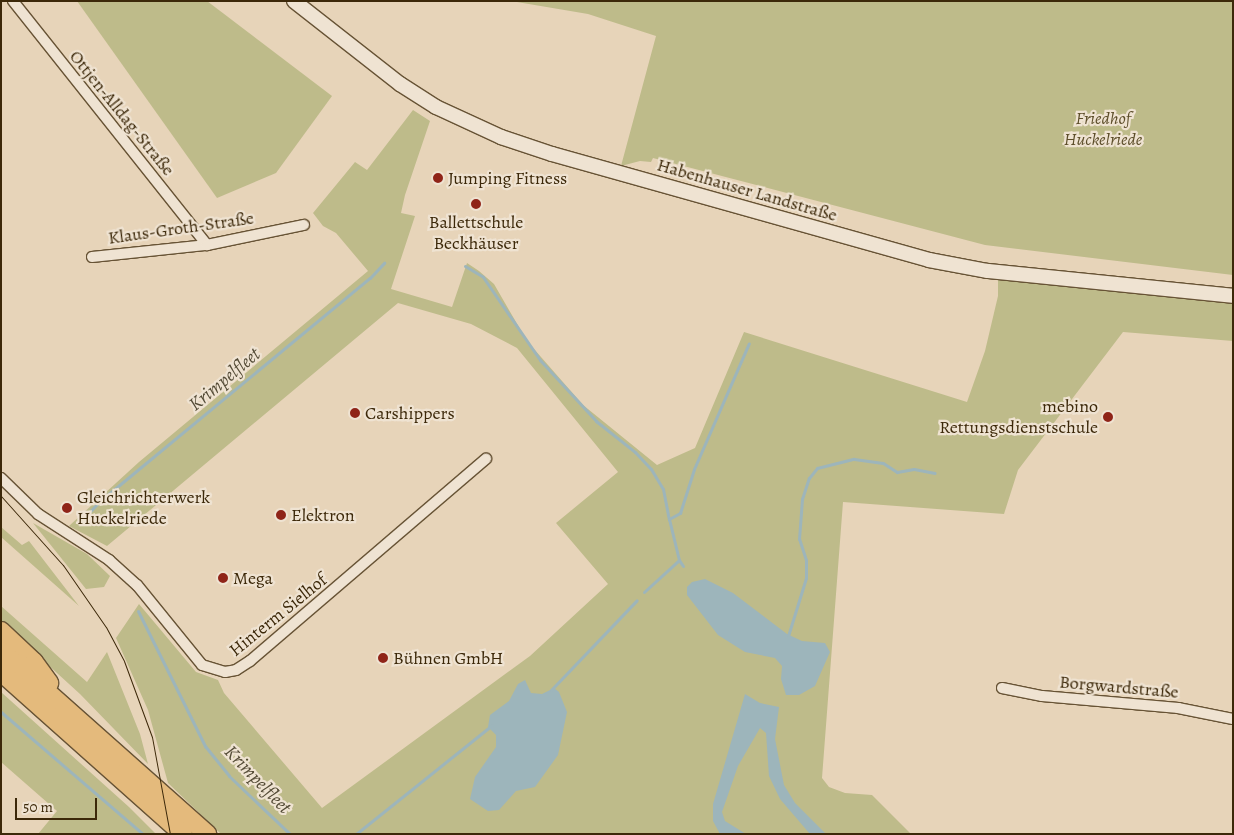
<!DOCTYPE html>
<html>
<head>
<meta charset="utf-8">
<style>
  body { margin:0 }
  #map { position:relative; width:1234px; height:835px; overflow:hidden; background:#e7d4b9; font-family:Alegreya,serif }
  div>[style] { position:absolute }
  .green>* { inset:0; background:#bebb8a }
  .water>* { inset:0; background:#9db5bb }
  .stream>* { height:3px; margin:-1.5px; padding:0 1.5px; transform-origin:1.5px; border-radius:1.5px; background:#9db5bb }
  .roads { filter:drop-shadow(1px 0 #675335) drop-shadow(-1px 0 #675335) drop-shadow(0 1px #675335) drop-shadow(0 -1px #675335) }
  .street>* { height:10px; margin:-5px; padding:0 5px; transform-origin:5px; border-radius:5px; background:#efe3d2 }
  .secondary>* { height:14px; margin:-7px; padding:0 7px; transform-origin:7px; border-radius:7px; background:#efe3d2 }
  .highway>* { height:18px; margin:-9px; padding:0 9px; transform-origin:9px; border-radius:9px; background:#e4ba7c }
  .tram>* { height:1px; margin:-0.5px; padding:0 0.5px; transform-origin:0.5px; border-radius:0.5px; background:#3c2809 }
  .dots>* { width:14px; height:14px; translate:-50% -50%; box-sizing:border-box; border:2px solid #efe3d2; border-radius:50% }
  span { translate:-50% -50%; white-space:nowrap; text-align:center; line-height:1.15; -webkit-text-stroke:4.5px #efe3d2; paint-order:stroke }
  .street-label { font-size:18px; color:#3c2809 }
  .park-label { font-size:18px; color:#5c4d29; font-style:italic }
  .poi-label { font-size:18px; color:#3c2809 }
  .left { translate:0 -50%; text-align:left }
  .right { translate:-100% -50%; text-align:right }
  .water-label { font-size:19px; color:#544b36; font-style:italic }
  .frame { position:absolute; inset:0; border:2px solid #3c2809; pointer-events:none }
  .scale { position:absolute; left:15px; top:798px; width:82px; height:22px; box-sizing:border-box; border:2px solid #3c2809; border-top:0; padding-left:6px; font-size:15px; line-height:18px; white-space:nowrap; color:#3c2809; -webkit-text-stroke:4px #efe3d2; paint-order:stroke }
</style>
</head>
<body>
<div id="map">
  <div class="green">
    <div style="clip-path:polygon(77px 1px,207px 1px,332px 96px,276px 173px,217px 198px)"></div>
    <div style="clip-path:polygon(511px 1px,1233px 1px,1233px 275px,985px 245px,653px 158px,651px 162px,640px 161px,621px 166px,656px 36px,588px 14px)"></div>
    <div style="clip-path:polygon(413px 110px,430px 121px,405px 195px,401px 213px,415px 216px,391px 289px,452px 307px,467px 263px,479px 271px,494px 284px,527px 341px,583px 405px,657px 465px,695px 448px,744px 332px,967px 402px,985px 351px,998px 296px,998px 277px,1233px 302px,1233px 341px,1123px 332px,1018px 470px,1004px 514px,843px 502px,822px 778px,829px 787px,845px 793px,872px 795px,911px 834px,221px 834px,168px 783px,148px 710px,116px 638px,139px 604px,196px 672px,218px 680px,224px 693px,322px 808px,530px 656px,608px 584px,556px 523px,618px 472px,517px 348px,471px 324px,398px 303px,107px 546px,69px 526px,139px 462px,368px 271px,336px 233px,323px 226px,313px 213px,355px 162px,367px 170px)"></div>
    <div style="clip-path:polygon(33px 523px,87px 554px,110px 576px,104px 587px,86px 589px)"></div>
    <div style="clip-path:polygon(1px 527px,22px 545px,29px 541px,79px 606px,1px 537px)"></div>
    <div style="clip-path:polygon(1px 606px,87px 682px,107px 652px,140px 734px,148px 764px,80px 694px,1px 622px)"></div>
    <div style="clip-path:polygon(1px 692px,129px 807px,156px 834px,38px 834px,57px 811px,1px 762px)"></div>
  </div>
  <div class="water">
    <div style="clip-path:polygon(705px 579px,733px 593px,787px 634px,802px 641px,825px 643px,830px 652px,815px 686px,799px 695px,786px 695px,781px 679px,782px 666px,775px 658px,745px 652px,718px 635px,687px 595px,687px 587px,692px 582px)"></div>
    <div style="clip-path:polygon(525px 680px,531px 693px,542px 694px,554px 688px,559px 692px,567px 712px,558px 755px,535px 787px,516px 791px,499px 810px,488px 811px,470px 799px,475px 777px,496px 747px,496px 735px,488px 727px,490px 715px,509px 701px,518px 684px)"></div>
    <div style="clip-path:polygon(745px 694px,760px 703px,779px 707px,775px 739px,784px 785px,795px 803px,826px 834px,810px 834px,780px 799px,769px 776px,766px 733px,760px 728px,738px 766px,722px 812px,725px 821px,746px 834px,720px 834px,713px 821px,713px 804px)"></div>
  </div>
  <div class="stream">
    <div style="left:465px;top:266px;width:21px;rotate:31deg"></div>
    <div style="left:483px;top:277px;width:101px;rotate:55.5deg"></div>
    <div style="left:540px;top:360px;width:83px;rotate:47.4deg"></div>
    <div style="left:596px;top:421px;width:50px;rotate:38.5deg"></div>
    <div style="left:635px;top:452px;width:23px;rotate:47deg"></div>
    <div style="left:651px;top:469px;width:23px;rotate:59deg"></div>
    <div style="left:663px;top:489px;width:31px;rotate:79deg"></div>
    <div style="left:83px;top:519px;width:25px;rotate:-47deg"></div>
    <div style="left:100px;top:501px;width:350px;rotate:-39.6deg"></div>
    <div style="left:370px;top:278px;width:21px;rotate:-47deg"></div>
    <div style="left:683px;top:566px;width:7px;rotate:-124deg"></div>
    <div style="left:679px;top:560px;width:42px;rotate:-103.7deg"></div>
    <div style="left:669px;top:519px;width:13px;rotate:-29deg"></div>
    <div style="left:680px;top:513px;width:46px;rotate:-72.3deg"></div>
    <div style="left:694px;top:469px;width:137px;rotate:-66.4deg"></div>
    <div style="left:644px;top:592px;width:47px;rotate:-42.4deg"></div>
    <div style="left:138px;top:611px;width:151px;rotate:63.6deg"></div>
    <div style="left:205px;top:746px;width:38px;rotate:51deg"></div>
    <div style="left:229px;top:776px;width:84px;rotate:43.6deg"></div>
    <div style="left:788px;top:636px;width:61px;rotate:-72.8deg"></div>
    <div style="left:806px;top:578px;width:18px;rotate:-90deg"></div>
    <div style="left:806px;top:560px;width:22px;rotate:-108deg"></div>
    <div style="left:799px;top:539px;width:40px;rotate:-85.7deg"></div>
    <div style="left:802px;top:499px;width:22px;rotate:-72deg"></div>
    <div style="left:809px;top:478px;width:13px;rotate:-51deg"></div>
    <div style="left:817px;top:468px;width:38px;rotate:-14deg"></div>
    <div style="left:854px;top:459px;width:29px;rotate:8deg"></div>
    <div style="left:883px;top:463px;width:17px;rotate:33deg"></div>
    <div style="left:897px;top:472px;width:17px;rotate:-10deg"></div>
    <div style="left:914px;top:469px;width:21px;rotate:11deg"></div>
    <div style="left:551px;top:690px;width:124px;rotate:-46.3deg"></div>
    <div style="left:1px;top:712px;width:187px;rotate:40.7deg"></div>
    <div style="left:356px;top:834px;width:174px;rotate:-38.7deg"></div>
  </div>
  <div class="roads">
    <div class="street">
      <div style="left:13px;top:1px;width:312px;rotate:51.5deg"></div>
      <div style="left:92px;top:257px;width:116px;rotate:-6deg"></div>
      <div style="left:207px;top:245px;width:99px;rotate:-11.7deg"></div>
      <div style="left:1px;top:478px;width:52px;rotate:44.2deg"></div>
      <div style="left:38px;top:514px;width:85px;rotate:32.9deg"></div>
      <div style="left:109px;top:560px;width:38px;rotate:42deg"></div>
      <div style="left:137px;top:585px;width:103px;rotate:50.9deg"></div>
      <div style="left:202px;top:665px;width:24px;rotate:17deg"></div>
      <div style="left:225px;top:672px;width:11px;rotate:-10deg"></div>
      <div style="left:236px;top:670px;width:17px;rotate:-33deg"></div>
      <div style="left:250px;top:661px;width:311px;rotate:-40.6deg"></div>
      <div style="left:1002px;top:688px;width:41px;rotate:11.3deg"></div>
      <div style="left:1042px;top:696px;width:137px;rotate:5deg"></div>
      <div style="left:1178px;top:708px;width:56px;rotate:11.3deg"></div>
    </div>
    <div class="secondary">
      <div style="left:294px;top:1px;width:135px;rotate:38.1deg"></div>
      <div style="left:400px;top:84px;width:43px;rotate:32.6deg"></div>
      <div style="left:436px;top:107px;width:72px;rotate:24.8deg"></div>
      <div style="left:501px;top:137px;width:54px;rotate:18.4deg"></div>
      <div style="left:552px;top:154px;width:392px;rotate:15.7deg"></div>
      <div style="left:929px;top:260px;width:60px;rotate:10.6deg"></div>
      <div style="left:988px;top:271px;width:246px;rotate:5.8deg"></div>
    </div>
    <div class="highway">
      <div style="left:1px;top:631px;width:45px;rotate:43.2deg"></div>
      <div style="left:34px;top:662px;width:26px;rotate:54deg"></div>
      <div style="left:1px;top:651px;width:276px;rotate:41.6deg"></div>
      <div style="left:1px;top:672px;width:244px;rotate:41.7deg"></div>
    </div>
  </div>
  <div class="tram">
    <div style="left:1px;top:496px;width:93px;rotate:48.1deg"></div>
    <div style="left:63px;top:565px;width:75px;rotate:55.3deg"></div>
    <div style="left:106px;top:627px;width:38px;rotate:62deg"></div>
    <div style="left:124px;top:661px;width:81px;rotate:69.8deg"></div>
    <div style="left:152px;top:737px;width:99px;rotate:79.5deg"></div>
  </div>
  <div class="dots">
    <div style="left:438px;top:178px;background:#8f2418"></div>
    <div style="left:476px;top:204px;background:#8f2418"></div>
    <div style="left:355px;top:413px;background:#8f2418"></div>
    <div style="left:1108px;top:417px;background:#8f2418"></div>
    <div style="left:67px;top:508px;background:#8f2418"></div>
    <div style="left:281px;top:515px;background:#8f2418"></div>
    <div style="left:223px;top:578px;background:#8f2418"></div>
    <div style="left:383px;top:658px;background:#8f2418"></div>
  </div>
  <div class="street-label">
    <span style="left:122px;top:113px;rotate:51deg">Ottjen-Alldag-Straße</span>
    <span style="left:747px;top:190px;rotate:16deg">Habenhauser Landstraße</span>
    <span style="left:181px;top:228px;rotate:-8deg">Klaus-Groth-Straße</span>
    <span style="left:278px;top:615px;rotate:-39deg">Hinterm Sielhof</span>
    <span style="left:1119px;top:687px;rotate:5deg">Borgwardstraße</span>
  </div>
  <div class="park-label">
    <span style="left:1103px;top:129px">Friedhof<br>Huckelriede</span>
  </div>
  <div class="poi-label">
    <span class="left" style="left:448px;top:178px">Jumping Fitness</span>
    <span style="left:476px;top:233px">Ballettschule<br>Beckhäuser</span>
    <span class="right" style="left:1098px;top:417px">mebino<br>Rettungsdienstschule</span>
    <span class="left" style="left:365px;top:413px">Carshippers</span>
    <span class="left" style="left:77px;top:508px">Gleichrichterwerk<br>Huckelriede</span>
    <span class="left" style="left:291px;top:515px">Elektron</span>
    <span class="left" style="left:233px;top:578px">Mega</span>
    <span class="left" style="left:393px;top:658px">Bühnen GmbH</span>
  </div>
  <div class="water-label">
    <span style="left:225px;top:380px;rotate:-40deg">Krimpelfleet</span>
    <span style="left:257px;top:780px;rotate:46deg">Krimpelfleet</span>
  </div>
  <div class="frame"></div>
  <div class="scale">50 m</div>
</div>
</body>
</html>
